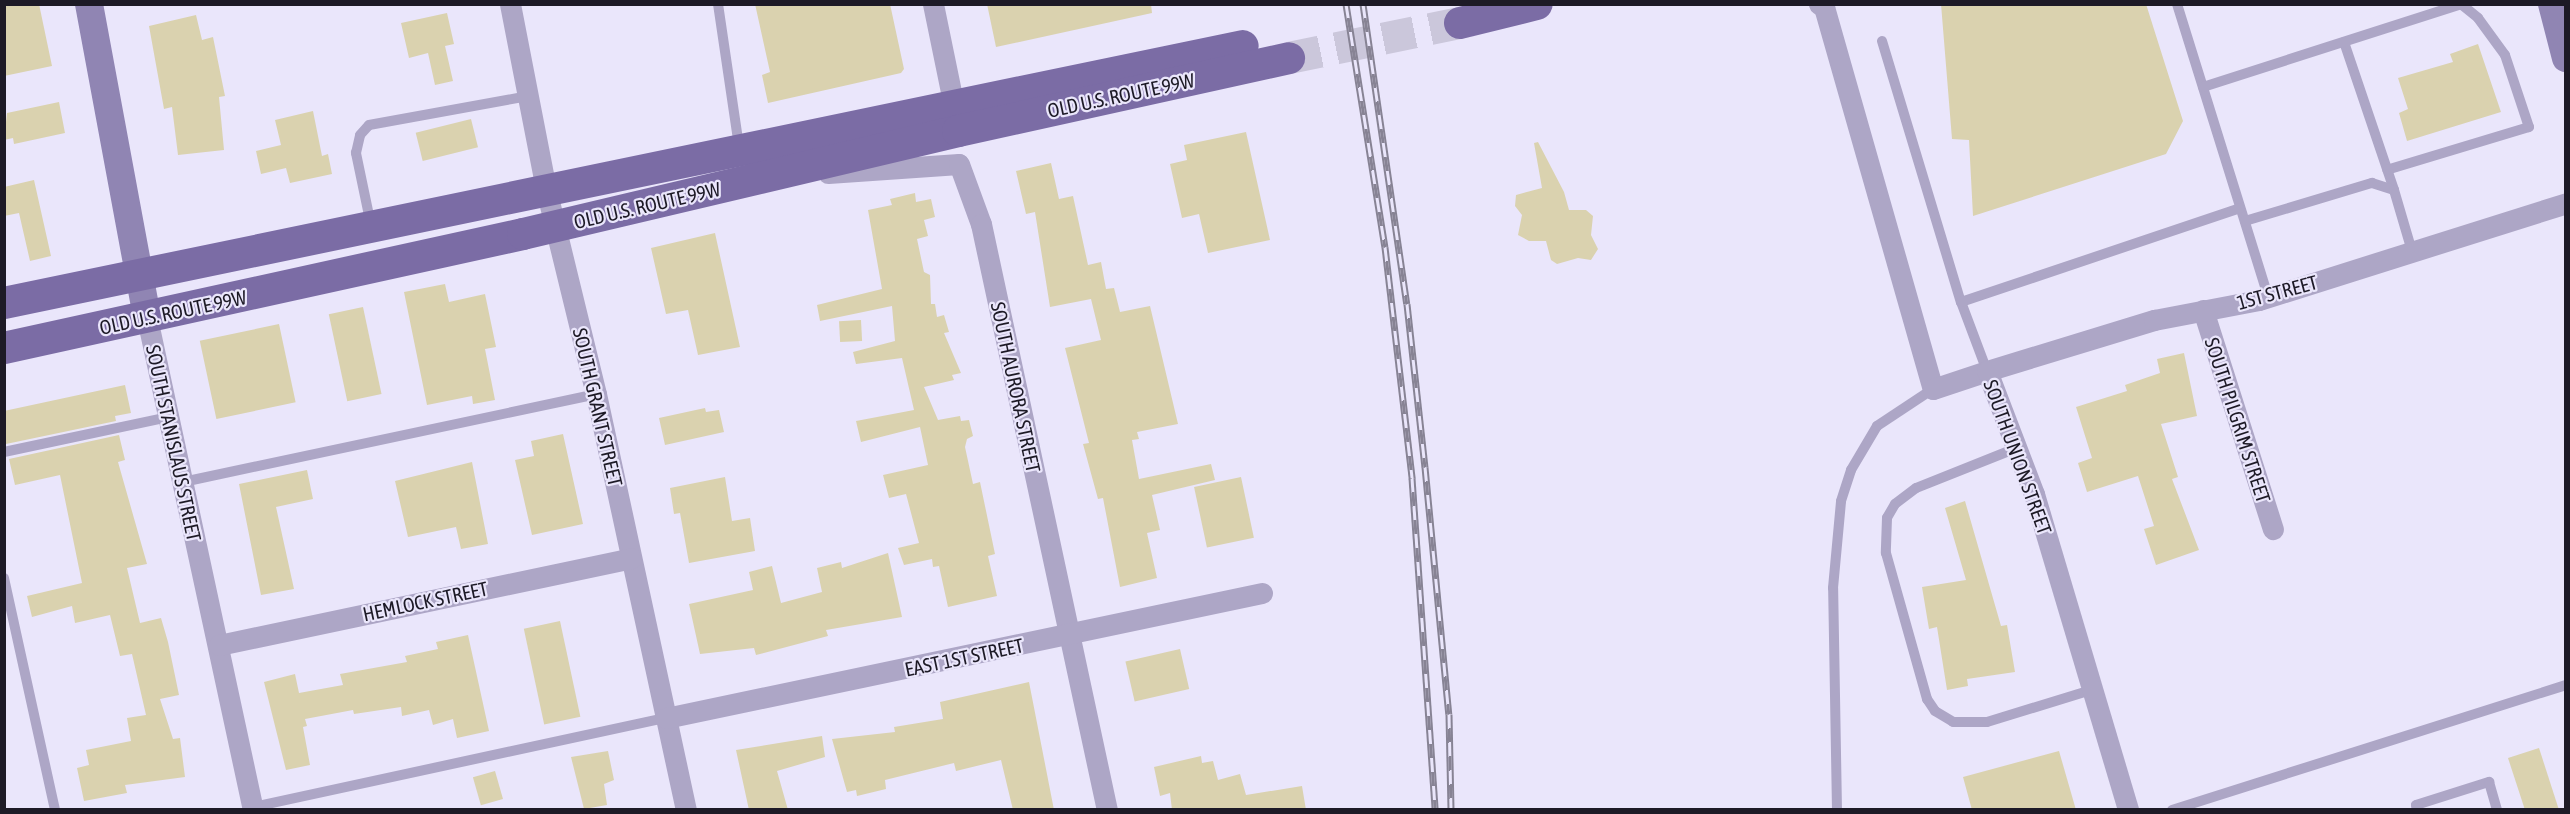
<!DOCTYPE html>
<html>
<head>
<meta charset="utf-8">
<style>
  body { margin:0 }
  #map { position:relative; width:2570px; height:814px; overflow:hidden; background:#eae6fb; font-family:"Asap Condensed",sans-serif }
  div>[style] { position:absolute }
  .building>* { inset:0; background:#dad2af; transform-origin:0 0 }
  .primary-tunnel>* { height:32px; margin-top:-16px; transform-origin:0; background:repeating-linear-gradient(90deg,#cbc7db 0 32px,transparent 0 48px) }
  .lane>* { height:10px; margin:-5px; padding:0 5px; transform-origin:5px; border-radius:5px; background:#ada6c6 }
  .street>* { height:21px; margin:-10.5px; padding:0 10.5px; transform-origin:10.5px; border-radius:10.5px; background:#ada6c6 }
  .secondary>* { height:28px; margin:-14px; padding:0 14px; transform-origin:14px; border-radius:14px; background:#9085b3 }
  .primary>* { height:32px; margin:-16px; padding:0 16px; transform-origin:16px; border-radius:16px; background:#7b6ca5 }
  .rail>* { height:7px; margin-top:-3.5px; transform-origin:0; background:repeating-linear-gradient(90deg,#eae6fb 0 14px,#878394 0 28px); box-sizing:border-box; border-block:2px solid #878394 }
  span { translate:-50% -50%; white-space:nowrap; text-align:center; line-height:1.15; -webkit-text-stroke:4.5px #eae6fb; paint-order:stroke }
  .street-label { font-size:20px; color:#1d1a26 }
  .frame { position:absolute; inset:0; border:6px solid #1d1a26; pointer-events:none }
</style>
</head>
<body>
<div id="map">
  <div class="building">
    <div style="clip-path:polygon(4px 4px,39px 4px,52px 66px,4px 76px)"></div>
    <div style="clip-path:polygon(755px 4px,890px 4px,904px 69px,901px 73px,768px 103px,762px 75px,770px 72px)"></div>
    <div style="clip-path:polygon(987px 4px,1151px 4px,1152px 13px,996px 47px)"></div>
    <div style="clip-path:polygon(1941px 4px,2146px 4px,2183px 121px,2166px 154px,1973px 216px,1969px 140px,1952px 139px)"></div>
    <div style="clip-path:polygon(447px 13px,454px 44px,445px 46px,453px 81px,435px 85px,428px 53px,409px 58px,401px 23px)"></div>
    <div style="clip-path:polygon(196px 15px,202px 40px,213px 37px,225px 96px,219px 97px,224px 150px,178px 155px,172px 107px,164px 109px,149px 26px)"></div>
    <div style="clip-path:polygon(2478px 44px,2501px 112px,2407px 141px,2399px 113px,2408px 109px,2398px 78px,2453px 62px,2450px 54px)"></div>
    <div style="clip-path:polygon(59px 102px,65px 133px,14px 144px,13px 138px,4px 140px,7px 113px)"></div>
    <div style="clip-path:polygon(313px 111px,322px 156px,328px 154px,332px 174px,290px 183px,286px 168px,261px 174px,256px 151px,281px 145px,275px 120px)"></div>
    <div style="left:471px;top:119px;width:29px;height:57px;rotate:76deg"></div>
    <div style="clip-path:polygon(1246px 132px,1270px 240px,1208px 253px,1199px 214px,1182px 218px,1170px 164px,1187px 160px,1184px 145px)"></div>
    <div style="clip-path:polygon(1538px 142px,1564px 192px,1569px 210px,1586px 210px,1593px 216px,1591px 235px,1598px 249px,1591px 260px,1578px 258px,1557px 264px,1551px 260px,1546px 241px,1529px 241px,1518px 235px,1522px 215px,1515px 206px,1516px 195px,1542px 188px,1534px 143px)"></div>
    <div style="clip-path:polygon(1051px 163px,1059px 199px,1073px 196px,1088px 265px,1101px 262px,1106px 289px,1114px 288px,1120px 312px,1150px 306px,1178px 424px,1137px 432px,1139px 439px,1132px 440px,1139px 479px,1211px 464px,1215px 480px,1152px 495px,1160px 530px,1147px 533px,1157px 578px,1120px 587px,1103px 498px,1098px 499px,1083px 444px,1089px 443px,1065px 348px,1101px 340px,1091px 299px,1050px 307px,1035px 212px,1026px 214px,1016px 171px)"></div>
    <div style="clip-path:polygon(34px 180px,51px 256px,30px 261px,19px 213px,4px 216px,4px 187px)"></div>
    <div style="clip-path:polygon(915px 193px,916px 202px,931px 199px,935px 217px,924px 220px,928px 236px,917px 239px,924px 272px,930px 275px,931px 304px,935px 304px,937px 317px,944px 315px,949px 332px,944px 333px,961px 373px,952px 375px,954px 380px,924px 387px,938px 420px,960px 416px,961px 421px,969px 420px,973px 436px,967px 439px,965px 447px,973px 484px,980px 482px,995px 554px,988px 556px,997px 596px,948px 607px,939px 566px,933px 567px,932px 559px,904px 565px,898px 548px,919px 543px,906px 494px,889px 498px,883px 475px,928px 465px,920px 427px,861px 442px,856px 421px,914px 410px,902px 358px,856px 364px,853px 352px,895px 341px,892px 306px,820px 321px,817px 305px,882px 289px,868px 210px,892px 205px,890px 199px)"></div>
    <div style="clip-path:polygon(715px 233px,740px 347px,698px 355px,688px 310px,666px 314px,651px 248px)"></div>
    <div style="clip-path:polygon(445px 284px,449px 302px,485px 294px,496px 347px,485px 349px,495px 400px,473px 404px,472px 396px,427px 405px,404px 292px)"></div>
    <div style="left:363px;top:307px;width:89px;height:35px;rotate:78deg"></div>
    <div style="left:861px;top:320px;width:21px;height:22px;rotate:87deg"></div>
    <div style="left:279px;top:324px;width:80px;height:81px;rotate:78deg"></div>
    <div style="clip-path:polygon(2184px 353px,2197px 416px,2161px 424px,2178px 477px,2172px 479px,2199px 550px,2156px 565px,2144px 529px,2154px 526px,2138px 476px,2087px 492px,2078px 463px,2092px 458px,2076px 407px,2127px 391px,2125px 385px,2160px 373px,2157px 359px)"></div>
    <div style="clip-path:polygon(125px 385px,131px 413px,115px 416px,116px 421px,6px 444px,4px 411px)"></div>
    <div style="clip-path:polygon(705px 408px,706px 412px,719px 410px,724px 432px,665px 445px,659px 418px)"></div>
    <div style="clip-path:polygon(563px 434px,583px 524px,532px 535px,515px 460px,534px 456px,531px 441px)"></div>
    <div style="clip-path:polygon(119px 435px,125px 460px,118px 462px,147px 564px,127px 568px,140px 623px,161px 618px,168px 642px,179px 695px,160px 699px,173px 739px,180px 738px,185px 777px,125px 785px,127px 793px,84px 801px,77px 768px,89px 765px,86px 750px,131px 741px,127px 718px,146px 715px,132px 654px,120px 656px,110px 615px,75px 623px,72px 606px,32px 617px,27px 596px,82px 583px,60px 475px,15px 485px,9px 459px)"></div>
    <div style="clip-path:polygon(472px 462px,488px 544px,461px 549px,456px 527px,408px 537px,395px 481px)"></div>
    <div style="clip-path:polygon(307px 470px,313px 499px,276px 507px,294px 589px,261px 595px,239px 484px)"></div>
    <div style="clip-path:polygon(725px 477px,732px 521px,750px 518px,755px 551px,689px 563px,680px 513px,674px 514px,670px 488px)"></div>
    <div style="left:1241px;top:477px;width:62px;height:48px;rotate:78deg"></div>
    <div style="clip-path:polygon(1965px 501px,2001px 626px,2007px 625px,2015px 672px,1967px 679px,1968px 686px,1947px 690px,1937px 627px,1929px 629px,1922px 587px,1966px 580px,1945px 508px)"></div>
    <div style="clip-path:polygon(888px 553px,902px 617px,826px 630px,828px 636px,756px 655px,754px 648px,700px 654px,689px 604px,753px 590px,749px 572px,772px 566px,781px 603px,822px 592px,817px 568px,841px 562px,842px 568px)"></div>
    <div style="left:560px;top:621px;width:98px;height:37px;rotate:78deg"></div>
    <div style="clip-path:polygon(468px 635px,489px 731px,457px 738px,453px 719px,433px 725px,429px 710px,402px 716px,401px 707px,354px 714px,353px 710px,305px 719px,307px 726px,303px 727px,310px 765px,286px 770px,264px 682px,295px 674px,299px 693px,343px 685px,340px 674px,407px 662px,405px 656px,438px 649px,436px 642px)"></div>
    <div style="left:1180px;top:649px;width:41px;height:56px;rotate:77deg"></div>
    <div style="clip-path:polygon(1029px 682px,1054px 810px,1013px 810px,1001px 760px,956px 771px,954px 763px,885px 780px,886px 789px,857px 796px,856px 790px,847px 792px,832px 739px,895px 732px,894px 727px,943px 719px,940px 702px)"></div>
    <div style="clip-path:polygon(822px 736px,825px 757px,777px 771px,788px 810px,749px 810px,736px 750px)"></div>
    <div style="clip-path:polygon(2539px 748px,2559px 810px,2525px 810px,2508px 758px)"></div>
    <div style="clip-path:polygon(608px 751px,614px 780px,604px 784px,607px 805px,584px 809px,571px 757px)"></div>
    <div style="clip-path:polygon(2059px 751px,2076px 810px,1972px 810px,1963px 777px)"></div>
    <div style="clip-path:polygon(1201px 756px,1202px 763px,1213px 761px,1218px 780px,1240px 774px,1246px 795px,1302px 786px,1306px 810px,1172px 810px,1170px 793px,1160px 796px,1154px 767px)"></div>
    <div style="left:495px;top:771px;width:29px;height:23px;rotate:74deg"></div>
  </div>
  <div class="primary-tunnel">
    <div style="left:1289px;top:58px;width:175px;rotate:-11.6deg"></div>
  </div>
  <div class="lane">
    <div style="left:718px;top:4px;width:145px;rotate:81.6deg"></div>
    <div style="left:2177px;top:4px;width:306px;rotate:72.7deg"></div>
    <div style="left:1882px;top:41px;width:273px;rotate:73.2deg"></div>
    <div style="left:2344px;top:42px;width:156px;rotate:71.3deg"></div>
    <div style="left:2203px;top:87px;width:271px;rotate:-17.8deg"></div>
    <div style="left:2461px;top:4px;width:22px;rotate:39deg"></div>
    <div style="left:2478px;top:18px;width:46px;rotate:53.9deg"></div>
    <div style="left:2505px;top:55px;width:76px;rotate:71.6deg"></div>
    <div style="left:2529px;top:127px;width:148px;rotate:163.2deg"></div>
    <div style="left:2245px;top:221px;width:133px;rotate:-16.7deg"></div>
    <div style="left:2372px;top:183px;width:23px;rotate:18deg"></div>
    <div style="left:2394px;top:190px;width:64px;rotate:73.6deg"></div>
    <div style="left:371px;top:225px;width:74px;rotate:-101.8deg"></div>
    <div style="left:356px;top:153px;width:18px;rotate:-77deg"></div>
    <div style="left:360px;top:135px;width:13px;rotate:-48deg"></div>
    <div style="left:369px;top:125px;width:162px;rotate:-10.3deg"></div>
    <div style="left:1987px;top:371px;width:74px;rotate:-110.6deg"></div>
    <div style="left:1961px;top:302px;width:294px;rotate:-18.6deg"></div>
    <div style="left:2014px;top:449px;width:105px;rotate:158.3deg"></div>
    <div style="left:1916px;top:488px;width:26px;rotate:143deg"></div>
    <div style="left:1895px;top:504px;width:16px;rotate:120deg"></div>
    <div style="left:1887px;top:518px;width:35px;rotate:92deg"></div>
    <div style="left:1886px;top:553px;width:152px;rotate:74.3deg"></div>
    <div style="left:1927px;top:699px;width:14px;rotate:56deg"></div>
    <div style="left:1935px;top:711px;width:21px;rotate:31deg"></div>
    <div style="left:1953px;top:722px;width:34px"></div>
    <div style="left:1987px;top:722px;width:109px;rotate:-17.1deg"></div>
    <div style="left:4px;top:452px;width:169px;rotate:-12deg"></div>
    <div style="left:183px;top:482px;width:422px;rotate:-12deg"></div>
    <div style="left:4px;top:578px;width:238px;rotate:77.6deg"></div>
    <div style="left:253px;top:807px;width:422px;rotate:-12.2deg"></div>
    <div style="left:1837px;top:810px;width:222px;rotate:-91deg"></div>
    <div style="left:1833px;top:588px;width:87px;rotate:-84.7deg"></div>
    <div style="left:1841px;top:501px;width:33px;rotate:-72deg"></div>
    <div style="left:1851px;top:470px;width:51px;rotate:-59.4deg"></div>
    <div style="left:1877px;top:426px;width:67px;rotate:-33.5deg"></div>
    <div style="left:2172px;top:810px;width:413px;rotate:-17.6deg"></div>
    <div style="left:2417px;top:810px;width:5px;rotate:-101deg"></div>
    <div style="left:2416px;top:805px;width:77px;rotate:-17.5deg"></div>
    <div style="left:2489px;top:782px;width:29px;rotate:74deg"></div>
  </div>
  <div class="street">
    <div style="left:510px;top:4px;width:188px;rotate:79deg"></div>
    <div style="left:546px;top:189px;width:211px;rotate:76.3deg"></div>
    <div style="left:596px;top:394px;width:426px;rotate:77.8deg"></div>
    <div style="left:933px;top:4px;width:104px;rotate:78.4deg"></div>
    <div style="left:1819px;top:4px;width:6px;rotate:31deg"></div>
    <div style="left:1824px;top:7px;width:397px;rotate:74.1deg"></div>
    <div style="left:1933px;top:389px;width:57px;rotate:-18.4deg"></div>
    <div style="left:1987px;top:371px;width:132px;rotate:69.1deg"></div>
    <div style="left:2034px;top:494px;width:330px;rotate:73.4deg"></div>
    <div style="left:828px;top:173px;width:131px;rotate:-3.9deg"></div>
    <div style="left:959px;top:164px;width:64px;rotate:69.9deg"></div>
    <div style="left:981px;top:224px;width:599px;rotate:77.87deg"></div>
    <div style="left:2203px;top:310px;width:230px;rotate:72.3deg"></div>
    <div style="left:147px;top:318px;width:503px;rotate:77.84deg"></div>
    <div style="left:1987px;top:371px;width:175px;rotate:-17deg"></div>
    <div style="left:2154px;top:320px;width:107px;rotate:-10.8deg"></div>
    <div style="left:2259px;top:300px;width:322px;rotate:-17.5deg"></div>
    <div style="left:219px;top:645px;width:421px;rotate:-11.9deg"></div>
    <div style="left:666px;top:718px;width:609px;rotate:-11.85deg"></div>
  </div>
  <div class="secondary">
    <div style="left:89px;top:4px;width:319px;rotate:79.5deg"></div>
    <div style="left:2552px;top:4px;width:56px;rotate:75.5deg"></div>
  </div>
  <div class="primary">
    <div style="left:1460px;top:23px;width:79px;rotate:-13.9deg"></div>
    <div style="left:4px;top:303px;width:1265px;rotate:-11.72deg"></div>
    <div style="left:4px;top:348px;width:531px;rotate:-12.39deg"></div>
    <div style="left:523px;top:234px;width:447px;rotate:-13.3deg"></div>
    <div style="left:958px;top:131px;width:339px;rotate:-12.4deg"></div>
  </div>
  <div class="rail">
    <div style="left:1346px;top:4px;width:246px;rotate:80.9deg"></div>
    <div style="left:1385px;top:247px;width:233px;rotate:83.3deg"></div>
    <div style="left:1412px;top:478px;width:333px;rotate:86deg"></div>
    <div style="left:1363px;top:4px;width:303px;rotate:81.7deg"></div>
    <div style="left:1407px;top:304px;width:164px;rotate:83.7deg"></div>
    <div style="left:1425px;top:467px;width:248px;rotate:84.5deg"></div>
    <div style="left:1449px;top:714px;width:96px;rotate:88.8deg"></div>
  </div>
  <div class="street-label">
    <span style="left:1121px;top:95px;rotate:-12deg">OLD U.S. ROUTE 99W</span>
    <span style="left:647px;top:205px;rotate:-13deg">OLD U.S. ROUTE 99W</span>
    <span style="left:2277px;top:292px;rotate:-15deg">1ST STREET</span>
    <span style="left:173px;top:312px;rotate:-12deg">OLD U.S. ROUTE 99W</span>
    <span style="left:1016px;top:387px;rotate:78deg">SOUTH AURORA STREET</span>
    <span style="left:598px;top:407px;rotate:77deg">SOUTH GRANT STREET</span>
    <span style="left:2238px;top:420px;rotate:72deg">SOUTH PILGRIM STREET</span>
    <span style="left:174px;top:443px;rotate:78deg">SOUTH STANISLAUS STREET</span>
    <span style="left:2018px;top:457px;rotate:70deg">SOUTH UNION STREET</span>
    <span style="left:425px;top:601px;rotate:-12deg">HEMLOCK STREET</span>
    <span style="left:964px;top:657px;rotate:-12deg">EAST 1ST STREET</span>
  </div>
  <div class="frame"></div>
</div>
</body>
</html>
